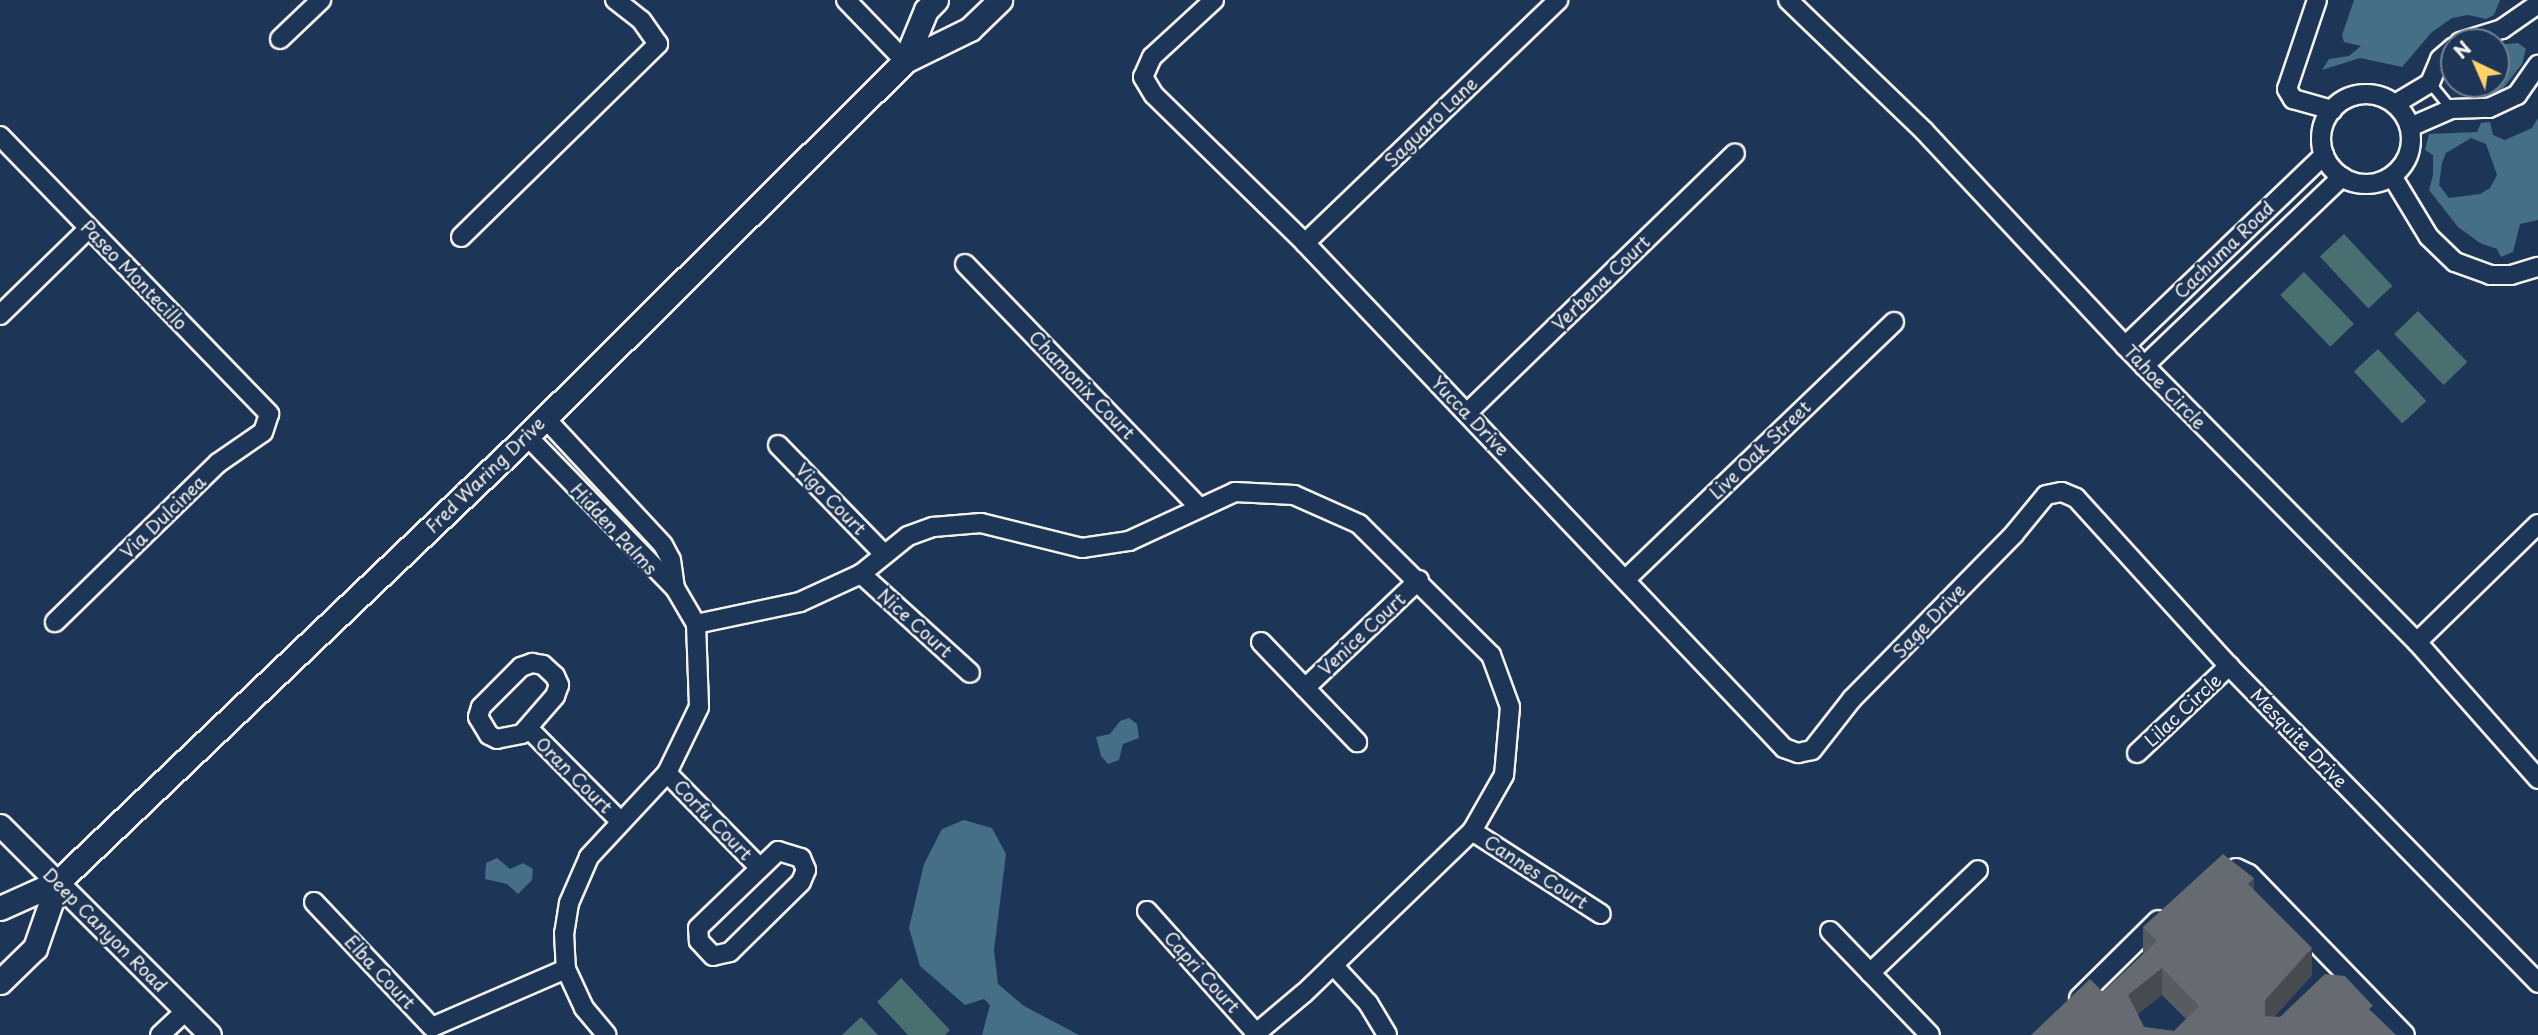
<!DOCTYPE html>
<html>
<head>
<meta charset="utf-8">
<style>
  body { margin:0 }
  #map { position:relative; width:2538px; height:1035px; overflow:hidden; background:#1d3557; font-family:"Playpen Sans",sans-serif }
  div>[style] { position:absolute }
  .green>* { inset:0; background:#4a6f71; transform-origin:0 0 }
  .water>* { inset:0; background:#446f87 }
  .roads { filter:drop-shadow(2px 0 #f4f1e8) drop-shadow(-2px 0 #f4f1e8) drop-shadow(0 2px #f4f1e8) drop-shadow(0 -2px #f4f1e8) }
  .service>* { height:9px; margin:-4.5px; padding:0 4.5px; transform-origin:4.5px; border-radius:4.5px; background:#1d3557 }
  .minor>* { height:18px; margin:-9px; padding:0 9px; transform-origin:9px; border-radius:9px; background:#1d3557 }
  .minor>.ring { margin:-9px; padding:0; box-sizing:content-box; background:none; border:18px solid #1d3557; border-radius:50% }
  .tertiary>* { height:21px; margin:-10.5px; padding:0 10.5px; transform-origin:10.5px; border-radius:10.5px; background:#1d3557 }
  .secondary>* { height:23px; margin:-11.5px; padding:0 11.5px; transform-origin:11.5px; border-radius:11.5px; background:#1d3557 }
  .wall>* { inset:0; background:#585c61 }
  .shaded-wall>* { inset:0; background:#474b4f }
  .building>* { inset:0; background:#666b71 }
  span { translate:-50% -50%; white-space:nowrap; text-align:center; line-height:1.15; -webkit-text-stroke:5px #1d3557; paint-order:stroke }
  .street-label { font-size:18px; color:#f4f1e8 }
  .north { position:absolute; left:2440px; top:28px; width:70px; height:70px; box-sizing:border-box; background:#1d3557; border:2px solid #738091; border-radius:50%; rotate:316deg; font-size:19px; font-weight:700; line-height:28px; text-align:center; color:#f4f1e8 }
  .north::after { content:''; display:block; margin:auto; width:24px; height:32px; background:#ffd166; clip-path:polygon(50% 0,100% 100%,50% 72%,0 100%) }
</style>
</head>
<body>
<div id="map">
  <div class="green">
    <div style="left:2344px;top:234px;width:71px;height:33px;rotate:47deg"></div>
    <div style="left:2304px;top:272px;width:72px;height:33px;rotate:46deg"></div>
    <div style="left:2418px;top:311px;width:71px;height:33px;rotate:46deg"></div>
    <div style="left:2378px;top:349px;width:71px;height:33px;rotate:47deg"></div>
    <div style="clip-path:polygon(901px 978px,950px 1030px,945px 1035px,908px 1035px,877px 1002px)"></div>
    <div style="clip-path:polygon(861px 1017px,878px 1035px,842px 1035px)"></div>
  </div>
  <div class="water">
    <div style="clip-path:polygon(2354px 0,2500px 0,2494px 15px,2486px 19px,2468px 15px,2452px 18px,2432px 32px,2402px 67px,2360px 58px,2322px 70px,2329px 59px,2349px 56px,2361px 46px,2344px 42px,2342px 35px)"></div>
    <div style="clip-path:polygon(2518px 43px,2526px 49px,2522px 64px,2501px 91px,2481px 95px,2473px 89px,2470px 84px,2496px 84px,2496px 45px)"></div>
    <div style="clip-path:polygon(evenodd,2538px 118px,2538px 220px,2520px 224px,2513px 252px,2501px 257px,2497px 249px,2480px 243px,2458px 227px,2429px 190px,2433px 175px,2433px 155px,2425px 150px,2429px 134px,2477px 132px,2481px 123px,2490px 122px,2493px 135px,2505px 140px,2532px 128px,2538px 118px,2471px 138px,2486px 144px,2497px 175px,2490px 188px,2480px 194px,2449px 198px,2439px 185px,2442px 163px,2446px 153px,2471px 138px)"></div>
    <div style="clip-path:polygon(1129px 718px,1137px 724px,1139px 738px,1123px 744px,1119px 760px,1108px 764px,1101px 756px,1096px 737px,1110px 734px,1120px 721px)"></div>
    <div style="clip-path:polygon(964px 820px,992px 828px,1006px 854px,994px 950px,998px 984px,1024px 1006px,1079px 1035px,982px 1035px,990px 1005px,984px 999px,965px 1005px,920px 966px,909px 928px,924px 864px,942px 829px)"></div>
    <div style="clip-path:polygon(497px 858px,510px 869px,523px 863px,533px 869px,532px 880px,518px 894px,507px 884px,485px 879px,486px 863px)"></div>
  </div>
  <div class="roads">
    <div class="service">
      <div style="left:2430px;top:83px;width:33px;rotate:51deg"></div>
    </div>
    <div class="minor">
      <div style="left:846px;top:0;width:85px;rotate:46deg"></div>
      <div style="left:1214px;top:0;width:84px;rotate:137.4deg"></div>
      <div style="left:1152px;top:57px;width:22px;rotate:114deg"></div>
      <div style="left:1143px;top:77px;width:21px;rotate:59deg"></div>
      <div style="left:1154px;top:95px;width:211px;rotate:44.4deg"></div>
      <div style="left:1305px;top:243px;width:696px;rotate:46.51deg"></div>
      <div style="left:1784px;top:748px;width:15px;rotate:20deg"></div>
      <div style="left:1798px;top:753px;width:14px;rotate:-12deg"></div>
      <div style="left:1812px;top:750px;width:65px;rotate:-51.9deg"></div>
      <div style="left:1852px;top:699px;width:231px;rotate:-45.5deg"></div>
      <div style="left:2014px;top:534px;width:50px;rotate:-50.6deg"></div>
      <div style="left:2046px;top:495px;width:16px;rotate:-11deg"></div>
      <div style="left:2062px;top:492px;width:15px;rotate:23deg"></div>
      <div style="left:2076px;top:498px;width:227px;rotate:47.7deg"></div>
      <div style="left:2229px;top:666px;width:443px;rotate:45.7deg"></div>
      <div style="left:1788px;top:0;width:189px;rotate:43.9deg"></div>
      <div style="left:1924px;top:131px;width:294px;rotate:46.9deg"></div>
      <div style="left:2125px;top:346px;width:416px;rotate:45.4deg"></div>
      <div style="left:2417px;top:642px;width:183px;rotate:48.5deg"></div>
      <div style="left:2317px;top:0;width:94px;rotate:108.6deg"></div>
      <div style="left:2287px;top:89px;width:12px;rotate:59deg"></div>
      <div style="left:2293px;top:99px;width:41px;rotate:15.8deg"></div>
      <div style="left:280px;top:39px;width:57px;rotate:-43.6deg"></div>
      <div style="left:2460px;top:42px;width:44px;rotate:-17.2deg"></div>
      <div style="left:2502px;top:29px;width:44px;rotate:-34.8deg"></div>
      <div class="ring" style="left:2321px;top:94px;width:72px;height:72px"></div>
      <div style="left:2395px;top:104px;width:41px;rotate:-31deg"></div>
      <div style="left:2430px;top:83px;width:26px;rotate:-67deg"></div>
      <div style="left:2440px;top:59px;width:18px;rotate:-41deg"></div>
      <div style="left:2410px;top:127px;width:45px;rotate:-23.7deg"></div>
      <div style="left:2451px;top:109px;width:38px;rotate:-2deg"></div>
      <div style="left:2489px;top:108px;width:31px;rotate:-25deg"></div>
      <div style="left:2517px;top:95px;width:37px;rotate:-55deg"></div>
      <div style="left:0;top:136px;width:387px;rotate:45.9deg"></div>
      <div style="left:269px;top:414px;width:19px;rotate:108deg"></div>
      <div style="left:263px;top:432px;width:55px;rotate:145.4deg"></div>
      <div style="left:218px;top:463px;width:228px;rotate:135.7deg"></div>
      <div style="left:2392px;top:176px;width:71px;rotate:58.8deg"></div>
      <div style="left:2429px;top:237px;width:36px;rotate:44deg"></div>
      <div style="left:2455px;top:262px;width:37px;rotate:20deg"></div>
      <div style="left:2490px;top:275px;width:21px"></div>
      <div style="left:2511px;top:275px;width:28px;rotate:-17deg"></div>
      <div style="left:461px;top:237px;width:276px;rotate:-44.4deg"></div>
      <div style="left:658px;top:44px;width:29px;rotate:-125deg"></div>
      <div style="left:641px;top:20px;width:33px;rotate:-142deg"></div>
      <div style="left:1305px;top:243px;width:351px;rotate:-43.8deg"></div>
      <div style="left:965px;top:264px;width:336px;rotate:46.1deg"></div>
      <div style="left:0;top:315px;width:124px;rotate:-44.3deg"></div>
      <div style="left:2125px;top:346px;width:276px;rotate:-43.8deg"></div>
      <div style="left:2144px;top:366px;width:274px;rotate:-43.7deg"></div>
      <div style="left:1467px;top:413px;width:373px;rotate:-44.1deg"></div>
      <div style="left:545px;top:418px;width:173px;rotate:47.1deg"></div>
      <div style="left:663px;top:545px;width:17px;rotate:62deg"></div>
      <div style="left:671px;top:560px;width:28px;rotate:82deg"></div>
      <div style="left:527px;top:436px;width:212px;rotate:45.8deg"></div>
      <div style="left:675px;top:588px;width:42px;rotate:59.7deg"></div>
      <div style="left:696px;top:624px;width:83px;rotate:87.9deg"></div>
      <div style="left:699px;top:707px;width:73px;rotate:115.9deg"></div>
      <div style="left:667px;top:773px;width:115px;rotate:132.9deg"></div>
      <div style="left:589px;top:857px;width:50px;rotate:113.5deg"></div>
      <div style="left:569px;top:903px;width:30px;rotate:99deg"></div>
      <div style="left:564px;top:933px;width:36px;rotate:87deg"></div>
      <div style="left:566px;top:969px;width:43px;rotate:65.2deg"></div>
      <div style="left:584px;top:1008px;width:35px;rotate:50deg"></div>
      <div style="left:778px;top:445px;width:151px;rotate:45.8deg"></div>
      <div style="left:861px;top:574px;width:147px;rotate:42.2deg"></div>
      <div style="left:1627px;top:578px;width:370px;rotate:-43.8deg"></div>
      <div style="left:696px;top:624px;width:106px;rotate:-11.9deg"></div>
      <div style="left:800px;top:602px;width:67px;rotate:-24.7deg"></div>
      <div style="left:861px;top:574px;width:60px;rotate:-39deg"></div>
      <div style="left:908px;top:536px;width:27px;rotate:-20deg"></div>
      <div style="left:933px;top:527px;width:48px;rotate:-4.8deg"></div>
      <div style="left:981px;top:523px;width:104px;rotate:13.9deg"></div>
      <div style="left:1082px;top:548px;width:48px;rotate:-8.5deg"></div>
      <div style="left:1129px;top:541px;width:117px;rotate:-24.8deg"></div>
      <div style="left:1235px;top:492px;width:59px;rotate:2.9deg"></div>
      <div style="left:1294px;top:495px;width:71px;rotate:24deg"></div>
      <div style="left:1359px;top:524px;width:186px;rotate:44.8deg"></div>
      <div style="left:1491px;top:655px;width:55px;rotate:69.9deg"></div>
      <div style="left:1510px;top:707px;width:68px;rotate:95deg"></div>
      <div style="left:1504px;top:775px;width:64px;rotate:119.7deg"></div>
      <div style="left:1472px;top:831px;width:233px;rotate:136deg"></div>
      <div style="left:1304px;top:993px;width:65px;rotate:140deg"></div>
      <div style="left:1261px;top:642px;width:139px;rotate:46.2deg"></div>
      <div style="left:2417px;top:642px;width:169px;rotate:-44.3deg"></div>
      <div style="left:532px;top:663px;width:11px;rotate:10deg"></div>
      <div style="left:543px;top:665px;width:16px;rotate:43deg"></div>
      <div style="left:555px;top:676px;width:10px;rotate:66deg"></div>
      <div style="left:559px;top:685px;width:12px;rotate:110deg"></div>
      <div style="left:555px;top:696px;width:50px;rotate:131deg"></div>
      <div style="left:522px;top:734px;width:25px;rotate:169deg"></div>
      <div style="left:497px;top:739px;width:9px;rotate:-153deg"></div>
      <div style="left:489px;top:735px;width:21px;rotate:-121deg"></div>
      <div style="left:478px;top:717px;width:10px;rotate:-73deg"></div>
      <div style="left:481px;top:707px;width:57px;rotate:-45deg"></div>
      <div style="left:521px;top:667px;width:12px;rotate:-20deg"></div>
      <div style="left:1305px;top:688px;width:157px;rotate:-43.5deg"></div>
      <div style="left:528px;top:728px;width:131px;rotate:45.3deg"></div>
      <div style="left:2137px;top:753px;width:127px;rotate:-43.4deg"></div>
      <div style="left:667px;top:773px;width:130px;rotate:45.6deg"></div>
      <div style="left:1472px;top:831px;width:153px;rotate:32.8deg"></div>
      <div style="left:778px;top:851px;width:24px;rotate:17deg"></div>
      <div style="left:801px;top:858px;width:13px;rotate:67deg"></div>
      <div style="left:806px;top:870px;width:13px;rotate:113deg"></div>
      <div style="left:801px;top:882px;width:100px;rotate:135.4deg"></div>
      <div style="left:730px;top:952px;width:17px;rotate:167deg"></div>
      <div style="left:713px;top:956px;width:21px;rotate:-133deg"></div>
      <div style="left:699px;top:941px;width:13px;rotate:-94deg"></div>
      <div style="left:698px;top:928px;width:111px;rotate:-43.9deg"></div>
      <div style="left:2236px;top:868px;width:14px;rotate:25deg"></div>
      <div style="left:2249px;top:874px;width:224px;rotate:45.9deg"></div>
      <div style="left:314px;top:902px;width:172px;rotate:46.7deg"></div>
      <div style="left:432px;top:1027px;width:146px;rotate:-23.4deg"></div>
      <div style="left:1147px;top:911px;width:164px;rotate:48.2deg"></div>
      <div style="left:1830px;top:931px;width:144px;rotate:46.1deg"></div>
      <div style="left:1333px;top:965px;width:52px;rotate:47.4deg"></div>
      <div style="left:1368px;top:1003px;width:37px;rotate:59deg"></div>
      <div style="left:1870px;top:973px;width:149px;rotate:-43.6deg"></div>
      <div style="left:2079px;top:998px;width:111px;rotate:-44.6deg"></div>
      <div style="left:160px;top:1035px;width:35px;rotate:-43deg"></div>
    </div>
    <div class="tertiary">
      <div style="left:0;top:825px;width:297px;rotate:45deg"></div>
    </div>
    <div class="secondary">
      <div style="left:905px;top:61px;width:55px;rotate:-67.6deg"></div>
      <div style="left:926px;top:10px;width:14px;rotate:-45deg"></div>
      <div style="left:0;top:908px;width:64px;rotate:-24.1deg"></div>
      <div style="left:58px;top:882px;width:647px;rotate:-43.56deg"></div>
      <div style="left:527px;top:436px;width:532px;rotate:-44.77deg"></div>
      <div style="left:905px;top:61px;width:72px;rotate:-26.2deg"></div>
      <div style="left:970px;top:29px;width:42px;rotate:-44deg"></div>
      <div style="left:0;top:982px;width:49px;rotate:-44.2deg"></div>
      <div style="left:35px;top:948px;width:70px;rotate:-70.8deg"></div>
    </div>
  </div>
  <div class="wall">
    <div style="clip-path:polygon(evenodd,2254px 890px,2312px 975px,2274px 1017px,2373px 1013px,2396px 1035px,2031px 1035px,2103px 992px,2143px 954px,2143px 927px,2254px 890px,2162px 995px,2186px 1019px,2174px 1031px,2144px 1027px,2137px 1014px,2162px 995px)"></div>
  </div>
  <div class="shaded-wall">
    <div style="clip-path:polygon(2254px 878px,2254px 905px,2248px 884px)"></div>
    <div style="clip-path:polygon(2312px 948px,2312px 975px,2265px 1027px,2265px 1000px)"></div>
    <div style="clip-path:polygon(2162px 968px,2162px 995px,2128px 1022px,2128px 995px)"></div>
  </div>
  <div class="building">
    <div style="clip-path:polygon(evenodd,2223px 854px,2254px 878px,2248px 884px,2312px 948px,2265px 1000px,2265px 1016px,2280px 1017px,2325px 974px,2345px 976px,2373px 1006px,2369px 1009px,2396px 1035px,2031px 1035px,2090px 979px,2103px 992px,2157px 941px,2143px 927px,2223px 854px,2162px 968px,2199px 1006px,2174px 1031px,2144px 1027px,2128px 995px,2162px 968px)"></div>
  </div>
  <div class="street-label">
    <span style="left:1431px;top:122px;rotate:-44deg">Saguaro Lane</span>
    <span style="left:2224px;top:250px;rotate:-44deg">Cachuma Road</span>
    <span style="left:134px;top:275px;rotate:46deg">Paseo Montecillo</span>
    <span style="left:1601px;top:283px;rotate:-44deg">Verbena Court</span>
    <span style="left:1082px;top:385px;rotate:46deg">Chamonix Court</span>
    <span style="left:2165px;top:387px;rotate:46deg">Tahoe Circle</span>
    <span style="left:1470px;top:416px;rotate:46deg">Yucca Drive</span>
    <span style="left:1760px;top:450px;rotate:-44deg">Live Oak Street</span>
    <span style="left:485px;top:475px;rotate:-44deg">Fred Waring Drive</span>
    <span style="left:831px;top:499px;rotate:46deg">Vigo Court</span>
    <span style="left:163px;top:517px;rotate:-44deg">Via Dulcinea</span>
    <span style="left:614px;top:529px;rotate:47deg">Hidden Palms</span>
    <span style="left:1929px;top:621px;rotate:-46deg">Sage Drive</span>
    <span style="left:915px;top:623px;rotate:42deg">Nice Court</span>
    <span style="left:1362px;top:634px;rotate:-43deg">Venice Court</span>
    <span style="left:2183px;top:710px;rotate:-43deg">Lilac Circle</span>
    <span style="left:2299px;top:738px;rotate:46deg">Mesquite Drive</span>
    <span style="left:574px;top:775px;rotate:45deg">Oran Court</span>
    <span style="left:713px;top:820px;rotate:46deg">Corfu Court</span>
    <span style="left:1536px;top:872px;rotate:33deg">Cannes Court</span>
    <span style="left:105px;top:930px;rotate:45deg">Deep Canyon Road</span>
    <span style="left:380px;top:972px;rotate:47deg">Elba Court</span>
    <span style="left:1202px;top:972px;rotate:48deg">Capri Court</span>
  </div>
  <div class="north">N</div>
</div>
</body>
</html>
